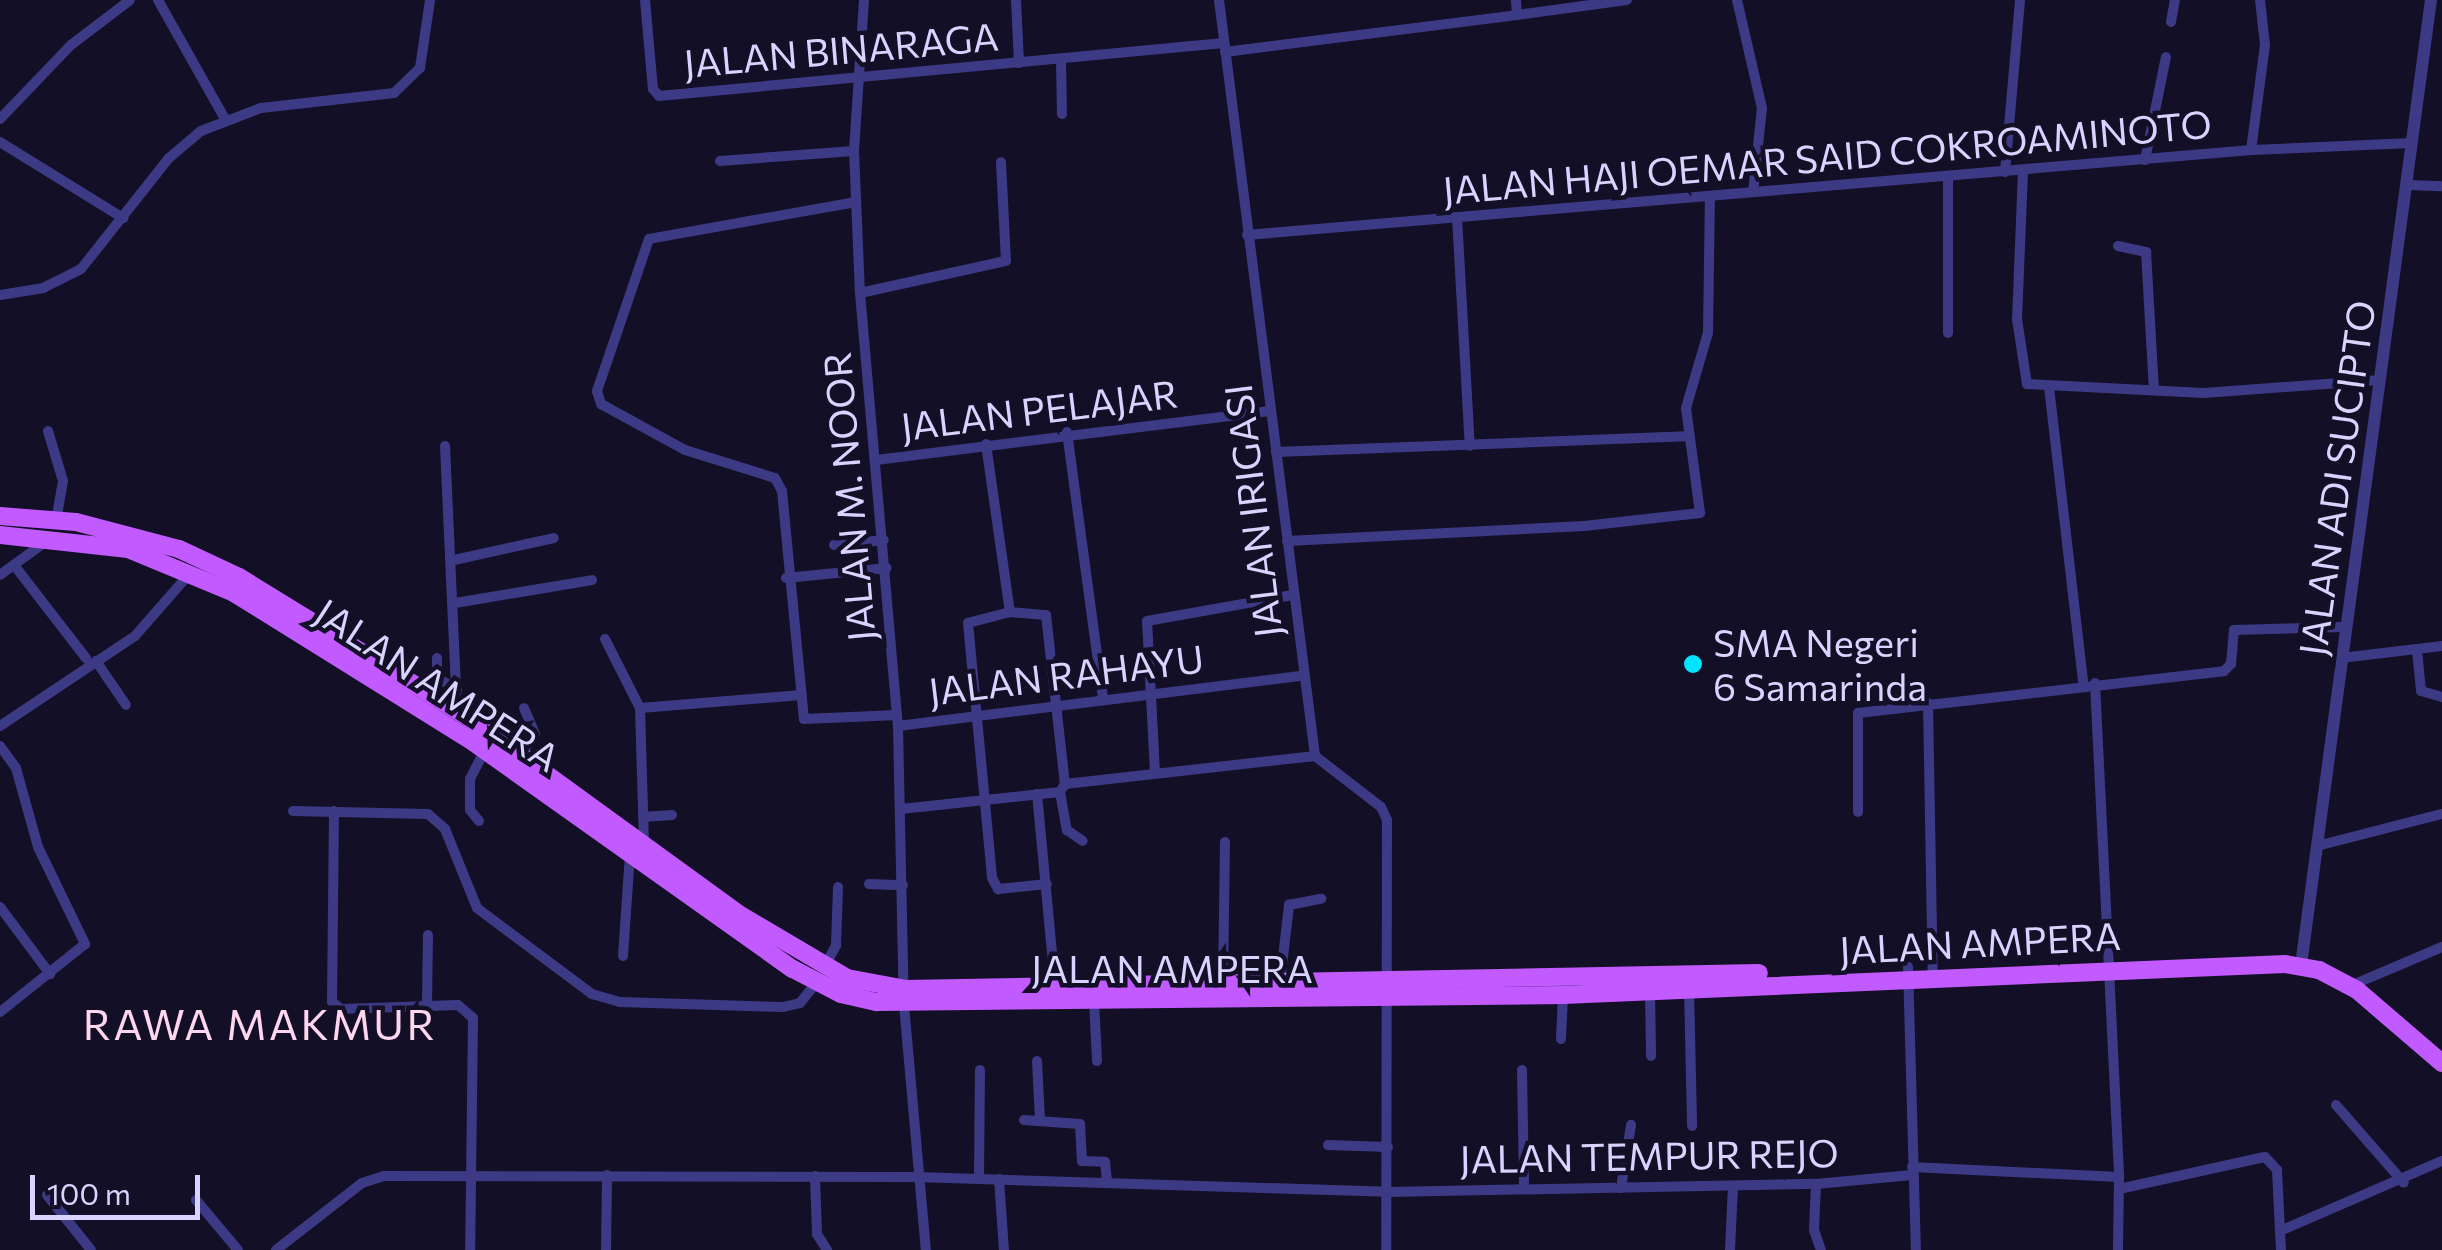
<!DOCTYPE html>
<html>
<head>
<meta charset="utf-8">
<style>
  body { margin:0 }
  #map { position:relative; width:2442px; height:1250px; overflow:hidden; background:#130f26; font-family:Commissioner,sans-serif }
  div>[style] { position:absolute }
  .minor>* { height:10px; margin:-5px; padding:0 5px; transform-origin:5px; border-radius:5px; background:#3d3a85 }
  .tertiary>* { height:12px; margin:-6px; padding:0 6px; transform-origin:6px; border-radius:6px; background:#3d3a85 }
  .primary>* { height:18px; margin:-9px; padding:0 9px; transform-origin:9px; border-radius:9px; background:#c25bff }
  .dots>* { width:28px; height:28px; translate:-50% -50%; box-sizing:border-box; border:5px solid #130f26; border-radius:50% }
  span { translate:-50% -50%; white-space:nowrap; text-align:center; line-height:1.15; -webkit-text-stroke:9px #130f26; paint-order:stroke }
  .street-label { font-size:38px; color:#d9d4ff }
  .poi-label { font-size:38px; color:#d9d4ff }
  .left { translate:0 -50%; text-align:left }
  .quarter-label { font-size:42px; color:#ffd6f0; letter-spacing:2.5px }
  .scale { position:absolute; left:30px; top:1175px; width:170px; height:45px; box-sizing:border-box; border:5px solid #d9d4ff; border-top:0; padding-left:12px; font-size:30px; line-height:35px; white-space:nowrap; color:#d9d4ff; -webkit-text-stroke:8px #130f26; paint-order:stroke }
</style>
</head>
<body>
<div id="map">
  <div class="minor">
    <div style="left:158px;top:0;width:137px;rotate:60.6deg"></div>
    <div style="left:645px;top:0;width:89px;rotate:84.9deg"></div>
    <div style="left:653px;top:89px;width:9px;rotate:49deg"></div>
    <div style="left:659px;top:96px;width:567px;rotate:-5.36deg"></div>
    <div style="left:864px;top:0;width:151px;rotate:93.8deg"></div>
    <div style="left:854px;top:151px;width:142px;rotate:87.6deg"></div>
    <div style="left:860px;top:293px;width:435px;rotate:85deg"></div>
    <div style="left:898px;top:726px;width:279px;rotate:88.8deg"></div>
    <div style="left:904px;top:1005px;width:246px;rotate:84.9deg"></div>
    <div style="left:1016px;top:0;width:63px;rotate:87.3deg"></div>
    <div style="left:1219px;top:0;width:762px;rotate:82.76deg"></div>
    <div style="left:1315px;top:756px;width:83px;rotate:37.7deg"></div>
    <div style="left:1381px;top:807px;width:14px;rotate:65deg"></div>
    <div style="left:1387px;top:820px;width:430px;rotate:90.1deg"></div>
    <div style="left:1737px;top:0;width:111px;rotate:77deg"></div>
    <div style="left:1762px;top:108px;width:84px;rotate:96.1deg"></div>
    <div style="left:1517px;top:15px;width:111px;rotate:-7.8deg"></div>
    <div style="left:2171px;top:22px;width:22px;rotate:-80deg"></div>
    <div style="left:1225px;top:52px;width:294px;rotate:-7.2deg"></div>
    <div style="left:1517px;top:15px;width:15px;rotate:-94deg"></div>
    <div style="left:1061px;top:59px;width:55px;rotate:89deg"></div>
    <div style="left:0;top:119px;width:103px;rotate:-46.2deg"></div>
    <div style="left:71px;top:45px;width:74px;rotate:-37.3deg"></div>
    <div style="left:0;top:142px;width:145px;rotate:31.7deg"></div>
    <div style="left:2251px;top:150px;width:106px;rotate:-82.4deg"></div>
    <div style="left:2265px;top:45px;width:45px;rotate:-96.3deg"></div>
    <div style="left:2145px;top:160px;width:105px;rotate:-78.5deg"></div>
    <div style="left:720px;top:161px;width:134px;rotate:-4.3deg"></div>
    <div style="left:2023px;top:171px;width:148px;rotate:92.3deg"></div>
    <div style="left:2017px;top:319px;width:66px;rotate:81.3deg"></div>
    <div style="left:2027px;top:384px;width:177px;rotate:2.9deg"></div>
    <div style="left:2204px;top:393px;width:176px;rotate:-4.2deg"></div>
    <div style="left:2005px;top:172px;width:173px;rotate:-85deg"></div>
    <div style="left:1948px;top:178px;width:155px;rotate:90deg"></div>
    <div style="left:2408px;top:185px;width:34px;rotate:2deg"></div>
    <div style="left:856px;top:202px;width:210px;rotate:169.9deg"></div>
    <div style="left:649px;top:239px;width:161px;rotate:108.9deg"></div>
    <div style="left:597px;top:391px;width:14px;rotate:73deg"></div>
    <div style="left:601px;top:404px;width:96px;rotate:28.7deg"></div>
    <div style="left:685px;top:450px;width:94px;rotate:17.3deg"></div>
    <div style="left:775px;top:478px;width:15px;rotate:62deg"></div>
    <div style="left:782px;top:491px;width:229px;rotate:84.5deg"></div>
    <div style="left:804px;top:719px;width:93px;rotate:-2.5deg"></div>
    <div style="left:1457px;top:217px;width:229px;rotate:86.8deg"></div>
    <div style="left:1247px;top:235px;width:1008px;rotate:-4.84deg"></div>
    <div style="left:2251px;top:150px;width:161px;rotate:-2.5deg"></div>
    <div style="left:2118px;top:246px;width:29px;rotate:12deg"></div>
    <div style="left:2146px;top:252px;width:137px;rotate:86.7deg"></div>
    <div style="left:860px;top:293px;width:149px;rotate:-12.4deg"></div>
    <div style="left:1006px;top:261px;width:99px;rotate:-92.9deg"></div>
    <div style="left:0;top:295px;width:44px;rotate:-9.2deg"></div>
    <div style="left:43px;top:288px;width:42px;rotate:-26.6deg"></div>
    <div style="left:81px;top:269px;width:142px;rotate:-51.6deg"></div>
    <div style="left:169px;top:158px;width:42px;rotate:-40.2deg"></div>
    <div style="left:201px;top:131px;width:64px;rotate:-21deg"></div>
    <div style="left:261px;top:108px;width:134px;rotate:-6.4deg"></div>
    <div style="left:394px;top:93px;width:36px;rotate:-44deg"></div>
    <div style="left:420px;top:68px;width:69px;rotate:-81.6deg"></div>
    <div style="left:2049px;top:387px;width:298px;rotate:83.4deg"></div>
    <div style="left:48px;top:431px;width:52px;rotate:73.3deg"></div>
    <div style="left:63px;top:481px;width:41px;rotate:99.9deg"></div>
    <div style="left:1067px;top:432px;width:268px;rotate:82.3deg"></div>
    <div style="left:986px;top:444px;width:170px;rotate:81.9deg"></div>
    <div style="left:1010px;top:612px;width:36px;rotate:5deg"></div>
    <div style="left:1046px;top:615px;width:170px;rotate:83.6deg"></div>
    <div style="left:1065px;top:784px;width:9px;rotate:122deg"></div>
    <div style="left:1060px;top:792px;width:39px;rotate:80deg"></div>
    <div style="left:1067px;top:830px;width:19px;rotate:35deg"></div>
    <div style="left:445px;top:446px;width:265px;rotate:87.4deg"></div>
    <div style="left:1276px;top:452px;width:410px;rotate:-2.2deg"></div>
    <div style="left:876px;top:460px;width:397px;rotate:-7.1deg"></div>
    <div style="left:1287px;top:541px;width:297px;rotate:-2.9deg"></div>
    <div style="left:1584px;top:526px;width:117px;rotate:-6.4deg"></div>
    <div style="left:1700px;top:513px;width:106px;rotate:-97.6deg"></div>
    <div style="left:1686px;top:408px;width:78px;rotate:-73.7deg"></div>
    <div style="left:1708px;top:333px;width:136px;rotate:-89.2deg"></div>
    <div style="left:834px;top:545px;width:50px;rotate:-5.7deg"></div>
    <div style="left:454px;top:560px;width:102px;rotate:-12.4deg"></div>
    <div style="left:14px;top:565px;width:118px;rotate:52.3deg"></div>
    <div style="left:0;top:575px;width:59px;rotate:-36.1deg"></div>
    <div style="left:786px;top:578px;width:101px;rotate:-5.7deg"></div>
    <div style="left:455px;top:603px;width:139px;rotate:-9.5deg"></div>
    <div style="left:1010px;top:612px;width:43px;rotate:165.3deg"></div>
    <div style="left:968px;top:623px;width:256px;rotate:84.6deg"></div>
    <div style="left:992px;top:878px;width:13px;rotate:61deg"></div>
    <div style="left:998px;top:889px;width:49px;rotate:-5.8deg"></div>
    <div style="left:605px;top:639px;width:77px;rotate:63.1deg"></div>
    <div style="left:640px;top:708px;width:136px;rotate:88.3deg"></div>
    <div style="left:2417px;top:650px;width:41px;rotate:84.4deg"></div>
    <div style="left:2421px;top:691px;width:22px;rotate:16deg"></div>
    <div style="left:437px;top:658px;width:20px;rotate:90deg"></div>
    <div style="left:437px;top:678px;width:23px;rotate:29deg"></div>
    <div style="left:2341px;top:658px;width:102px;rotate:-6.8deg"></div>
    <div style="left:96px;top:661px;width:53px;rotate:55.7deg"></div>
    <div style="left:2095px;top:683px;width:495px;rotate:87.2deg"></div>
    <div style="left:1928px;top:703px;width:273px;rotate:89deg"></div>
    <div style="left:640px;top:708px;width:162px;rotate:-4.6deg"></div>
    <div style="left:0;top:726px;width:162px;rotate:-33.7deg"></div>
    <div style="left:135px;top:636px;width:85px;rotate:-48.8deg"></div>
    <div style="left:898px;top:726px;width:407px;rotate:-7.1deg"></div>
    <div style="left:0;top:746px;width:27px;rotate:54deg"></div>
    <div style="left:16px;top:768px;width:82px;rotate:74.4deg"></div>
    <div style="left:38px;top:847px;width:108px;rotate:64.1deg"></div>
    <div style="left:85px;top:944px;width:109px;rotate:141.3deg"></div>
    <div style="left:521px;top:755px;width:25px;rotate:-56deg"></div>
    <div style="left:535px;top:734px;width:28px;rotate:-113deg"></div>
    <div style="left:1155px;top:773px;width:152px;rotate:-93deg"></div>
    <div style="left:1147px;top:621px;width:148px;rotate:-10.1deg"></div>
    <div style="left:1065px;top:784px;width:252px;rotate:-6.4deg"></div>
    <div style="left:1037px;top:794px;width:193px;rotate:84.6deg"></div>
    <div style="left:901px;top:809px;width:160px;rotate:-6.1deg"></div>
    <div style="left:293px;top:811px;width:135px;rotate:1.3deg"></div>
    <div style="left:428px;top:814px;width:23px;rotate:41deg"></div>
    <div style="left:445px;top:829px;width:85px;rotate:67.9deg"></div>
    <div style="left:477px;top:908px;width:144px;rotate:36.8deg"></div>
    <div style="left:592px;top:994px;width:29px;rotate:16deg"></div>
    <div style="left:620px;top:1002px;width:163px;rotate:1.8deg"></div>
    <div style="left:783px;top:1007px;width:17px;rotate:-13deg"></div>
    <div style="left:800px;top:1003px;width:27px;rotate:-51deg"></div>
    <div style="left:334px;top:811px;width:191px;rotate:90.6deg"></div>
    <div style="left:332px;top:1002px;width:11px;rotate:38deg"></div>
    <div style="left:341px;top:1009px;width:117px;rotate:-2deg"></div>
    <div style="left:458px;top:1005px;width:20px;rotate:41deg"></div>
    <div style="left:473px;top:1018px;width:232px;rotate:90.7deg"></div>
    <div style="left:1858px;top:812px;width:99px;rotate:-90deg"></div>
    <div style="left:1858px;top:713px;width:368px;rotate:-6.5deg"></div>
    <div style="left:2224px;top:671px;width:10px;rotate:-45deg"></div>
    <div style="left:2231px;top:664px;width:34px;rotate:-85deg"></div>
    <div style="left:2234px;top:630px;width:110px;rotate:-1.6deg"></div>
    <div style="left:643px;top:817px;width:29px;rotate:-4deg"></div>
    <div style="left:479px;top:821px;width:14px;rotate:-129deg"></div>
    <div style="left:470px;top:810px;width:31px;rotate:-90deg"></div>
    <div style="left:470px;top:779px;width:33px;rotate:-63deg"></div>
    <div style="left:2317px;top:846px;width:129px;rotate:-14.4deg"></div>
    <div style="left:869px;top:884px;width:34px;rotate:2deg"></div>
    <div style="left:0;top:907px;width:84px;rotate:53.3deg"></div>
    <div style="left:623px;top:956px;width:103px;rotate:-86.1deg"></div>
    <div style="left:1908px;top:967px;width:283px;rotate:88.4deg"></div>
    <div style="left:824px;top:968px;width:26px;rotate:-62deg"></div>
    <div style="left:836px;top:945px;width:58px;rotate:-88deg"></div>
    <div style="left:1280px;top:983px;width:79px;rotate:-83.4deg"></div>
    <div style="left:1289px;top:905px;width:33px;rotate:-11deg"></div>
    <div style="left:1223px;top:984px;width:142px;rotate:-89.2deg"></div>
    <div style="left:2350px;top:986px;width:100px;rotate:-23deg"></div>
    <div style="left:1689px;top:989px;width:137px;rotate:88.7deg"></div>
    <div style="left:1650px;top:991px;width:65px;rotate:89.1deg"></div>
    <div style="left:1094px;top:1001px;width:60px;rotate:87.1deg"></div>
    <div style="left:427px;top:1005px;width:70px;rotate:-89.2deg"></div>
    <div style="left:1561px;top:1039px;width:44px;rotate:-87.4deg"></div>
    <div style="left:1037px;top:1061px;width:60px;rotate:87.1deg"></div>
    <div style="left:1522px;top:1070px;width:119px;rotate:89deg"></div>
    <div style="left:2336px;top:1105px;width:103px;rotate:48.9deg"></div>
    <div style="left:1024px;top:1120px;width:56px;rotate:4.1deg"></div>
    <div style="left:1080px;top:1124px;width:37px;rotate:87deg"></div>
    <div style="left:1082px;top:1161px;width:23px;rotate:2deg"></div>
    <div style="left:1105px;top:1162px;width:20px;rotate:84deg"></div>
    <div style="left:1328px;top:1145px;width:60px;rotate:1.9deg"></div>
    <div style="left:1912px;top:1167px;width:207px;rotate:2.8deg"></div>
    <div style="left:2119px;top:1177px;width:73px;rotate:90.8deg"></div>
    <div style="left:815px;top:1176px;width:58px;rotate:88deg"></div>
    <div style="left:817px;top:1234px;width:19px;rotate:58deg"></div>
    <div style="left:979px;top:1179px;width:109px;rotate:-89.5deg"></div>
    <div style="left:999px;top:1179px;width:71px;rotate:86deg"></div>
    <div style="left:1816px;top:1184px;width:46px;rotate:92.5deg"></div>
    <div style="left:1814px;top:1230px;width:21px;rotate:71deg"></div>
    <div style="left:1621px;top:1188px;width:64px;rotate:-81deg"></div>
    <div style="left:2119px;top:1189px;width:149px;rotate:-12.4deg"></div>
    <div style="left:2265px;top:1157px;width:18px;rotate:47deg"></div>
    <div style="left:2277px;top:1170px;width:61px;rotate:87.2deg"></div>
    <div style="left:2280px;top:1231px;width:176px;rotate:-23.4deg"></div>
    <div style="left:47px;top:1195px;width:70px;rotate:51.3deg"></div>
    <div style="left:196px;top:1200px;width:65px;rotate:50deg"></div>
    <div style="left:2280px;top:1231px;width:19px;rotate:87deg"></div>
    <div style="left:276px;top:1250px;width:109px;rotate:-37.9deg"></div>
    <div style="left:362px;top:1183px;width:23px;rotate:-18deg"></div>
    <div style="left:384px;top:1176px;width:532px;rotate:0.11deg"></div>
    <div style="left:916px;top:1177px;width:472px;rotate:1.8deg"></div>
    <div style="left:1388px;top:1192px;width:428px;rotate:-1.1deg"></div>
    <div style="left:1816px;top:1184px;width:96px;rotate:-5.4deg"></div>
    <div style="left:606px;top:1250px;width:75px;rotate:-89.2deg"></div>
    <div style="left:1730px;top:1250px;width:64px;rotate:-87.3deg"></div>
  </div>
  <div class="tertiary">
    <div style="left:2301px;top:965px;width:974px;rotate:-82.33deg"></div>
  </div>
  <div class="primary">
    <div style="left:0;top:516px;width:76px;rotate:4.5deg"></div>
    <div style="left:76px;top:522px;width:106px;rotate:14.7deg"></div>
    <div style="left:179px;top:549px;width:66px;rotate:25deg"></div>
    <div style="left:239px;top:577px;width:270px;rotate:31.5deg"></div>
    <div style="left:469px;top:718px;width:337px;rotate:36deg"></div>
    <div style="left:742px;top:916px;width:122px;rotate:30.6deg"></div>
    <div style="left:847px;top:978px;width:59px;rotate:10.7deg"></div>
    <div style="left:905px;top:989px;width:854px;rotate:-1.07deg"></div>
    <div style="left:0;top:535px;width:129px;rotate:6.2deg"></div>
    <div style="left:128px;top:549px;width:115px;rotate:22.5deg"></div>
    <div style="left:234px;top:593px;width:282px;rotate:31.9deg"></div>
    <div style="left:473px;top:742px;width:392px;rotate:35.4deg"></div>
    <div style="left:793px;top:969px;width:54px;rotate:27.5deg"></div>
    <div style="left:841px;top:994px;width:37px;rotate:13deg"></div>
    <div style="left:877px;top:1002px;width:686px;rotate:-0.58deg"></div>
    <div style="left:1563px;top:995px;width:723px;rotate:-2.46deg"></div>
    <div style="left:2285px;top:964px;width:35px;rotate:10deg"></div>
    <div style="left:2319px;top:970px;width:43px;rotate:27.8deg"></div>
    <div style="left:2357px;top:990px;width:112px;rotate:40.7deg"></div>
  </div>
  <div class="dots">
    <div style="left:1693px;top:664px;background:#00e5ff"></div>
  </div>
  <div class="street-label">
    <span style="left:841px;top:49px;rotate:-5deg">JALAN BINARAGA</span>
    <span style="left:1827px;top:156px;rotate:-5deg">JALAN HAJI OEMAR SAID COKROAMINOTO</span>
    <span style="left:1039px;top:409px;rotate:-7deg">JALAN PELAJAR</span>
    <span style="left:2336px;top:478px;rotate:-82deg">JALAN ADI SUCIPTO</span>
    <span style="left:848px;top:497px;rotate:-95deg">JALAN M. NOOR</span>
    <span style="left:1252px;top:511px;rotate:-97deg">JALAN IRIGASI</span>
    <span style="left:1066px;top:674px;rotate:-7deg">JALAN RAHAYU</span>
    <span style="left:438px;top:684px;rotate:33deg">JALAN AMPERA</span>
    <span style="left:1980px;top:942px;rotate:-3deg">JALAN AMPERA</span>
    <span style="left:1172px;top:968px">JALAN AMPERA</span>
    <span style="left:1649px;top:1155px;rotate:-1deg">JALAN TEMPUR REJO</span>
  </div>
  <div class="poi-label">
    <span class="left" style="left:1713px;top:664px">SMA Negeri<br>6 Samarinda</span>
  </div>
  <div class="quarter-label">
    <span style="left:260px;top:1023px">RAWA MAKMUR</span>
  </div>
  <div class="scale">100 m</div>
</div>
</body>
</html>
